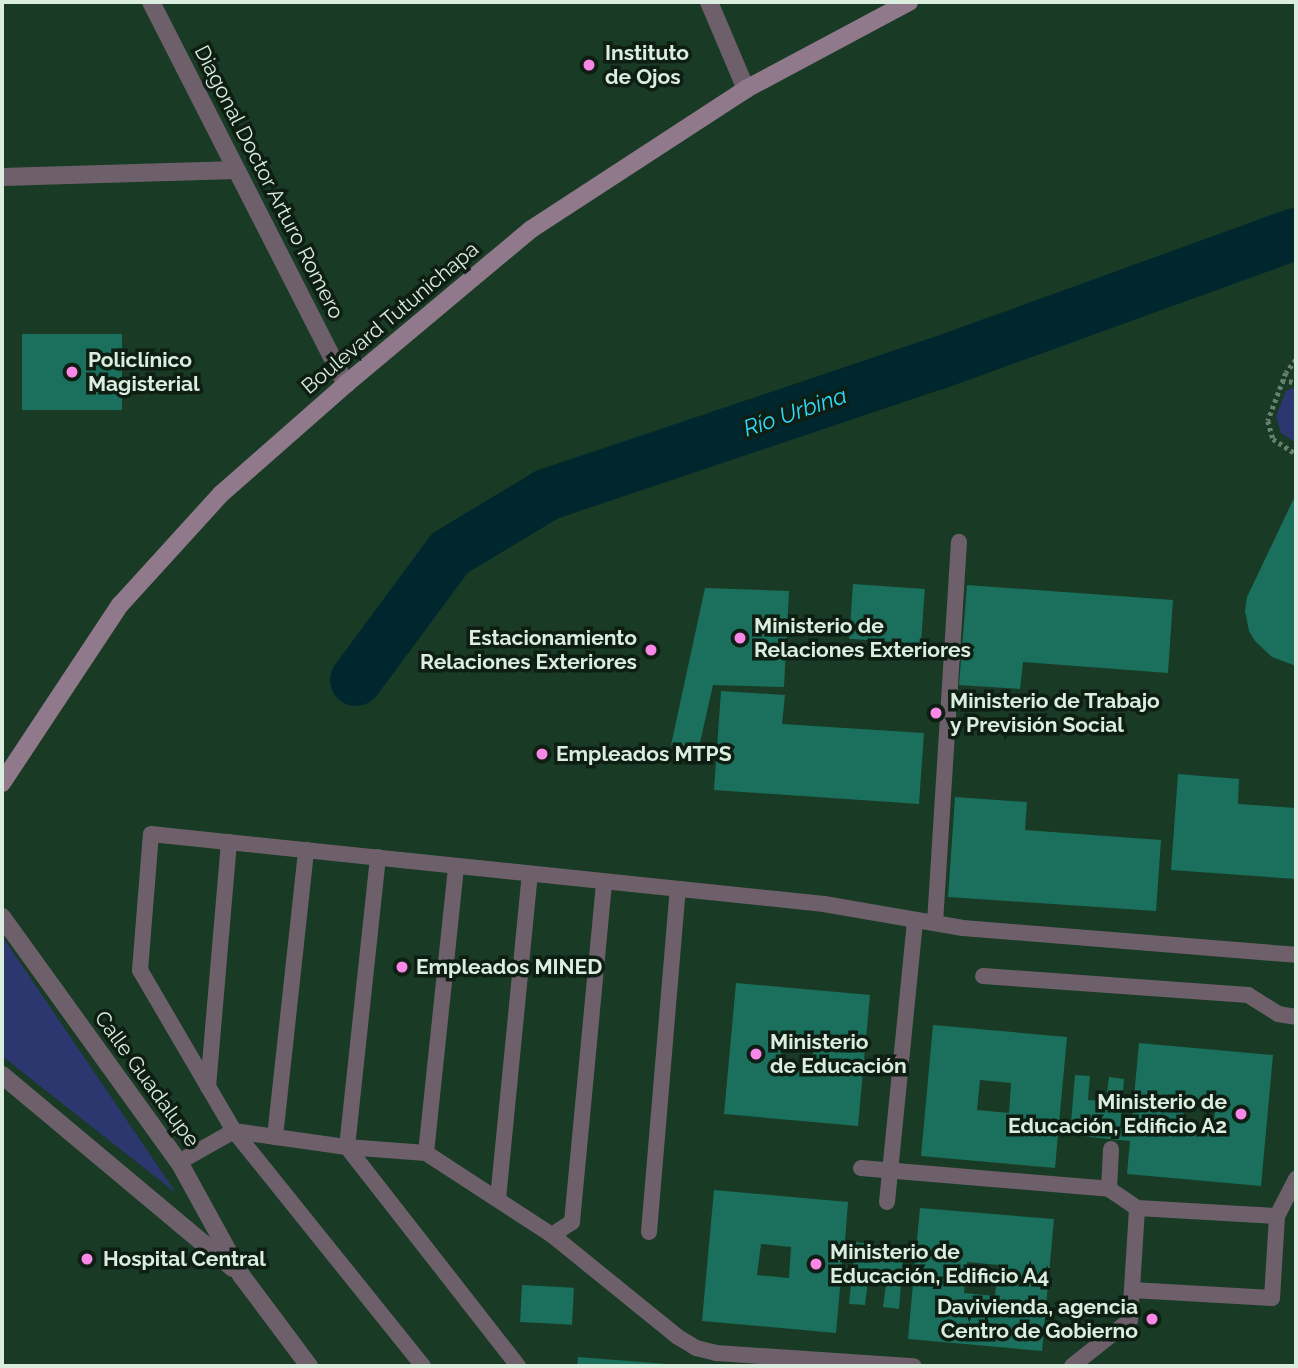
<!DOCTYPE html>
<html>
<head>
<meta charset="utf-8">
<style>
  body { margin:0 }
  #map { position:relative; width:1298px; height:1368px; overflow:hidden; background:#193a24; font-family:Raleway,sans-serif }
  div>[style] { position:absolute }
  .green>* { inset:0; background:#2c3770 }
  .river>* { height:52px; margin:-26px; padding:0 26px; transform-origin:26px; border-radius:26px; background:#01272e }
  .building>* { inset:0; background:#1a705c; transform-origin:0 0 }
  .path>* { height:4.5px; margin-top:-2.25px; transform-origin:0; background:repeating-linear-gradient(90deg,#66816e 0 3.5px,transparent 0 7px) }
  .service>* { height:16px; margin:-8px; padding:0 8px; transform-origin:8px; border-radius:8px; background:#6e606b }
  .minor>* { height:18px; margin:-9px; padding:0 9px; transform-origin:9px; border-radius:9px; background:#6e606b }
  .tertiary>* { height:18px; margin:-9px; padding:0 9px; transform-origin:9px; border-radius:9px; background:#6e606b }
  .secondary>* { height:18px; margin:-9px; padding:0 9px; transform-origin:9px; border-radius:9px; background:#90798b }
  .dots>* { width:19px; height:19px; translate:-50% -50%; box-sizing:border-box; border:4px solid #0f1e13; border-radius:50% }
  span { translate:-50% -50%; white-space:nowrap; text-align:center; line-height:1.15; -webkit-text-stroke:7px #0f1e13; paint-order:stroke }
  .poi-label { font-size:21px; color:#daedde; font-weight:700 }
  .left { translate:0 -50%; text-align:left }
  .right { translate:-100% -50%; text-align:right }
  .street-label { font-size:21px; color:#daedde }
  .water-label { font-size:23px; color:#2cdcfa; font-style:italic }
  .frame { position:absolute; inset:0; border:4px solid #daedde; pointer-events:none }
</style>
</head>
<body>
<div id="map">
  <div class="green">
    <div style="clip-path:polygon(1296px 387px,1296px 443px,1281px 433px,1276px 416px,1286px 391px)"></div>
    <div style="clip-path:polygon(2px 936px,176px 1193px,2px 1056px)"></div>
  </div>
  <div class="river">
    <div style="left:356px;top:680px;width:158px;rotate:-53.5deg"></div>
    <div style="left:450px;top:553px;width:112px;rotate:-31.1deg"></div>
    <div style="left:546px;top:495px;width:411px;rotate:-18.6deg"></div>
    <div style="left:936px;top:364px;width:383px;rotate:-19.9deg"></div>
  </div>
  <div class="building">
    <div style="left:22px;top:334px;width:100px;height:76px"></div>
    <div style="clip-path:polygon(1296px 494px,1296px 666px,1272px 657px,1255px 641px,1249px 631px,1245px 611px,1247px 597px)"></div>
    <div style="left:853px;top:584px;width:72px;height:55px;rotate:4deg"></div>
    <div style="clip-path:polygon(967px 585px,1173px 600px,1168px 673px,1023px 662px,1020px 689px,959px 685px)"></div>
    <div style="clip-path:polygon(705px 588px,789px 591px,784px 687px,713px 685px,699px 747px,671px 745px)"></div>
    <div style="clip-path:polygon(721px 691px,785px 695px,782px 724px,924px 733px,919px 804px,714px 790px)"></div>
    <div style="clip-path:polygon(1178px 774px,1239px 779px,1238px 804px,1296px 808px,1296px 879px,1171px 870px)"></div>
    <div style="clip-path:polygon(955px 797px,1027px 802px,1025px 830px,1161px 840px,1156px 911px,948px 897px)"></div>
    <div style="clip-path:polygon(evenodd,736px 983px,870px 995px,858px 1126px,724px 1114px,736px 983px,783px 1037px,814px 1040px,811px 1071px,780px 1068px,783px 1037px)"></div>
    <div style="clip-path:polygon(evenodd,933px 1025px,1067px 1037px,1059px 1123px,1071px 1123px,1075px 1075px,1090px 1076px,1088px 1100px,1106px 1101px,1109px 1077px,1124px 1079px,1120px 1128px,1131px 1129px,1139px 1043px,1273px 1055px,1261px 1186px,1127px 1174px,1130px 1141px,1058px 1134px,1055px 1168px,921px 1156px,933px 1025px,980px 1080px,1011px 1083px,1009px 1113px,977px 1110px,980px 1080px,933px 1025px,1185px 1098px,1216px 1100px,1213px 1131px,1182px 1128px,1185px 1098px)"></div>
    <div style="clip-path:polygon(evenodd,714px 1190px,848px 1202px,845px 1241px,916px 1249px,920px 1208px,1054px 1219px,1042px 1351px,908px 1339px,915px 1261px,903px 1259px,899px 1309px,883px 1307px,886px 1284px,868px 1281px,865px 1305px,849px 1304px,854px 1255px,843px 1254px,836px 1333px,702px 1321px,714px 1190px,761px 1244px,791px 1247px,789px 1278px,757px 1275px,761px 1244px,714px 1190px,967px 1262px,998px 1265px,995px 1296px,964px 1293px,967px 1262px)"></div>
    <div style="left:522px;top:1285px;width:52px;height:37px;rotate:3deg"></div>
    <div style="clip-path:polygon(578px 1357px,667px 1364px,667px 1366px,577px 1366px)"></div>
  </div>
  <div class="path">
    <div style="left:1296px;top:360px;width:16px;rotate:128deg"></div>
    <div style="left:1286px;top:373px;width:51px;rotate:110.6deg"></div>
    <div style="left:1268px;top:421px;width:19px;rotate:74deg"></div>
    <div style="left:1273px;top:439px;width:27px;rotate:33deg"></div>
    <div style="left:1282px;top:381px;width:14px;rotate:4deg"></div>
  </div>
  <div class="service">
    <div style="left:378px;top:857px;width:292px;rotate:96.1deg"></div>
    <div style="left:347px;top:1147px;width:278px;rotate:52deg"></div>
    <div style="left:935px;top:923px;width:382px;rotate:-86.4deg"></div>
    <div style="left:983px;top:976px;width:266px;rotate:4.1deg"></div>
    <div style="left:1248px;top:995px;width:36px;rotate:32deg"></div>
    <div style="left:1278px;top:1014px;width:18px;rotate:9deg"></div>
    <div style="left:208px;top:1087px;width:246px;rotate:-85.1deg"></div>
    <div style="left:275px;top:1137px;width:289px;rotate:-83.8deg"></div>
    <div style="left:426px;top:1153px;width:288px;rotate:-84deg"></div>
    <div style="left:179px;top:1162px;width:63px;rotate:-29.4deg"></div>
    <div style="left:234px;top:1131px;width:114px;rotate:8.1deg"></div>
    <div style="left:347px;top:1147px;width:79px;rotate:4.3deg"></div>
    <div style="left:426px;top:1153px;width:150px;rotate:33.1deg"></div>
    <div style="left:552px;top:1235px;width:24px;rotate:-33deg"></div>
    <div style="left:572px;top:1222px;width:341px;rotate:-84.6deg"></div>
    <div style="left:861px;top:1168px;width:249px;rotate:4.8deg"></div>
    <div style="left:1109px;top:1189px;width:34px;rotate:34deg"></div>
    <div style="left:1137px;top:1208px;width:140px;rotate:3.3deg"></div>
    <div style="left:1109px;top:1189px;width:40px;rotate:-87.1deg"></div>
    <div style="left:498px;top:1199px;width:326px;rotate:-84.4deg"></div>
    <div style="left:887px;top:1202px;width:283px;rotate:-84.3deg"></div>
    <div style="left:649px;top:1232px;width:343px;rotate:-85.2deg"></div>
    <div style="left:552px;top:1235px;width:162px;rotate:39deg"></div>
    <div style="left:678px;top:1337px;width:21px;rotate:31deg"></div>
    <div style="left:696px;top:1348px;width:21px;rotate:14deg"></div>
    <div style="left:716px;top:1353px;width:198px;rotate:3.8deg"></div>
    <div style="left:1132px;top:1290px;width:140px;rotate:3.3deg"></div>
    <div style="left:1272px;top:1298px;width:82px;rotate:-86.5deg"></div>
    <div style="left:1277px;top:1216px;width:42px;rotate:-62.8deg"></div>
    <div style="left:423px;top:1366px;width:302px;rotate:-128.8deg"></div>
    <div style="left:234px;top:1131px;width:186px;rotate:-120.3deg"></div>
    <div style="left:140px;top:970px;width:136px;rotate:-85.4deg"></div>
    <div style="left:151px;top:834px;width:677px;rotate:5.94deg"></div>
    <div style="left:824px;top:904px;width:141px;rotate:9.8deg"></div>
    <div style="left:963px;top:928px;width:334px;rotate:4.6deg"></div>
    <div style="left:1072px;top:1366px;width:74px;rotate:-38.4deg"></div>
    <div style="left:1130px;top:1320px;width:112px;rotate:-86.4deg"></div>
  </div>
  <div class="minor">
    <div style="left:151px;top:2px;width:429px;rotate:63deg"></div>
    <div style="left:709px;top:2px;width:95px;rotate:67deg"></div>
    <div style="left:2px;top:177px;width:234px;rotate:-1.7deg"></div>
  </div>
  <div class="tertiary">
    <div style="left:2px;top:917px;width:302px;rotate:54.2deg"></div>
    <div style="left:179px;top:1162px;width:129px;rotate:61.2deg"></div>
    <div style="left:241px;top:1275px;width:114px;rotate:53.2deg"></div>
    <div style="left:2px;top:1075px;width:301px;rotate:39.9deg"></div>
  </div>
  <div class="secondary">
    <div style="left:2px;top:783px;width:214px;rotate:-56.5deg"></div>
    <div style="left:120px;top:605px;width:150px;rotate:-47.7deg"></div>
    <div style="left:221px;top:494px;width:167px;rotate:-41.3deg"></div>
    <div style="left:346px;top:384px;width:240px;rotate:-39.9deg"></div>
    <div style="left:530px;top:230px;width:258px;rotate:-33.1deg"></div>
    <div style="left:746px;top:89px;width:185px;rotate:-28.1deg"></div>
  </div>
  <div class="dots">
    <div style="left:589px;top:65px;background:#f987e8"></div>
    <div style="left:72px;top:372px;background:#f987e8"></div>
    <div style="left:740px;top:638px;background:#f987e8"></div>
    <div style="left:651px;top:650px;background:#f987e8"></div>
    <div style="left:936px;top:713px;background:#f987e8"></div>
    <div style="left:542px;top:754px;background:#f987e8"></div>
    <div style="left:402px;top:967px;background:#f987e8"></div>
    <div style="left:756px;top:1054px;background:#f987e8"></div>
    <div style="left:1241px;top:1114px;background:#f987e8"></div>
    <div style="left:87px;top:1259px;background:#f987e8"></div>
    <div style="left:816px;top:1264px;background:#f987e8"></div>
    <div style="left:1152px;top:1319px;background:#f987e8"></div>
  </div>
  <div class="poi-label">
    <span class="left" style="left:605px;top:65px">Instituto<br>de Ojos</span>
    <span class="left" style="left:88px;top:372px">Policlínico<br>Magisterial</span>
    <span class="left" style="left:754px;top:638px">Ministerio de<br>Relaciones Exteriores</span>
    <span class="right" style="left:637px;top:650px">Estacionamiento<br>Relaciones Exteriores</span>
    <span class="left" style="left:950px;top:713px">Ministerio de Trabajo<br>y Previsión Social</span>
    <span class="left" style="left:556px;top:754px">Empleados MTPS</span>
    <span class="left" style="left:416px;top:967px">Empleados MINED</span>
    <span class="left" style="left:770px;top:1054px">Ministerio<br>de Educación</span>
    <span class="right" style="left:1227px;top:1114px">Ministerio de<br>Educación, Edificio A2</span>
    <span class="left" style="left:830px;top:1264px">Ministerio de<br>Educación, Edificio A4</span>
    <span class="left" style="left:103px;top:1259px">Hospital Central</span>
    <span class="right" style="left:1138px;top:1319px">Davivienda, agencia<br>Centro de Gobierno</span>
  </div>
  <div class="street-label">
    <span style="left:269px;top:182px;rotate:63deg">Diagonal Doctor Arturo Romero</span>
    <span style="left:390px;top:318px;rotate:-40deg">Boulevard Tutunichapa</span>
    <span style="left:147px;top:1079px;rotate:54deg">Calle Guadalupe</span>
  </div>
  <div class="water-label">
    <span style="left:795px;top:412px;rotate:-19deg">Río Urbina</span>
  </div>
  <div class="frame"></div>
</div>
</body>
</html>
